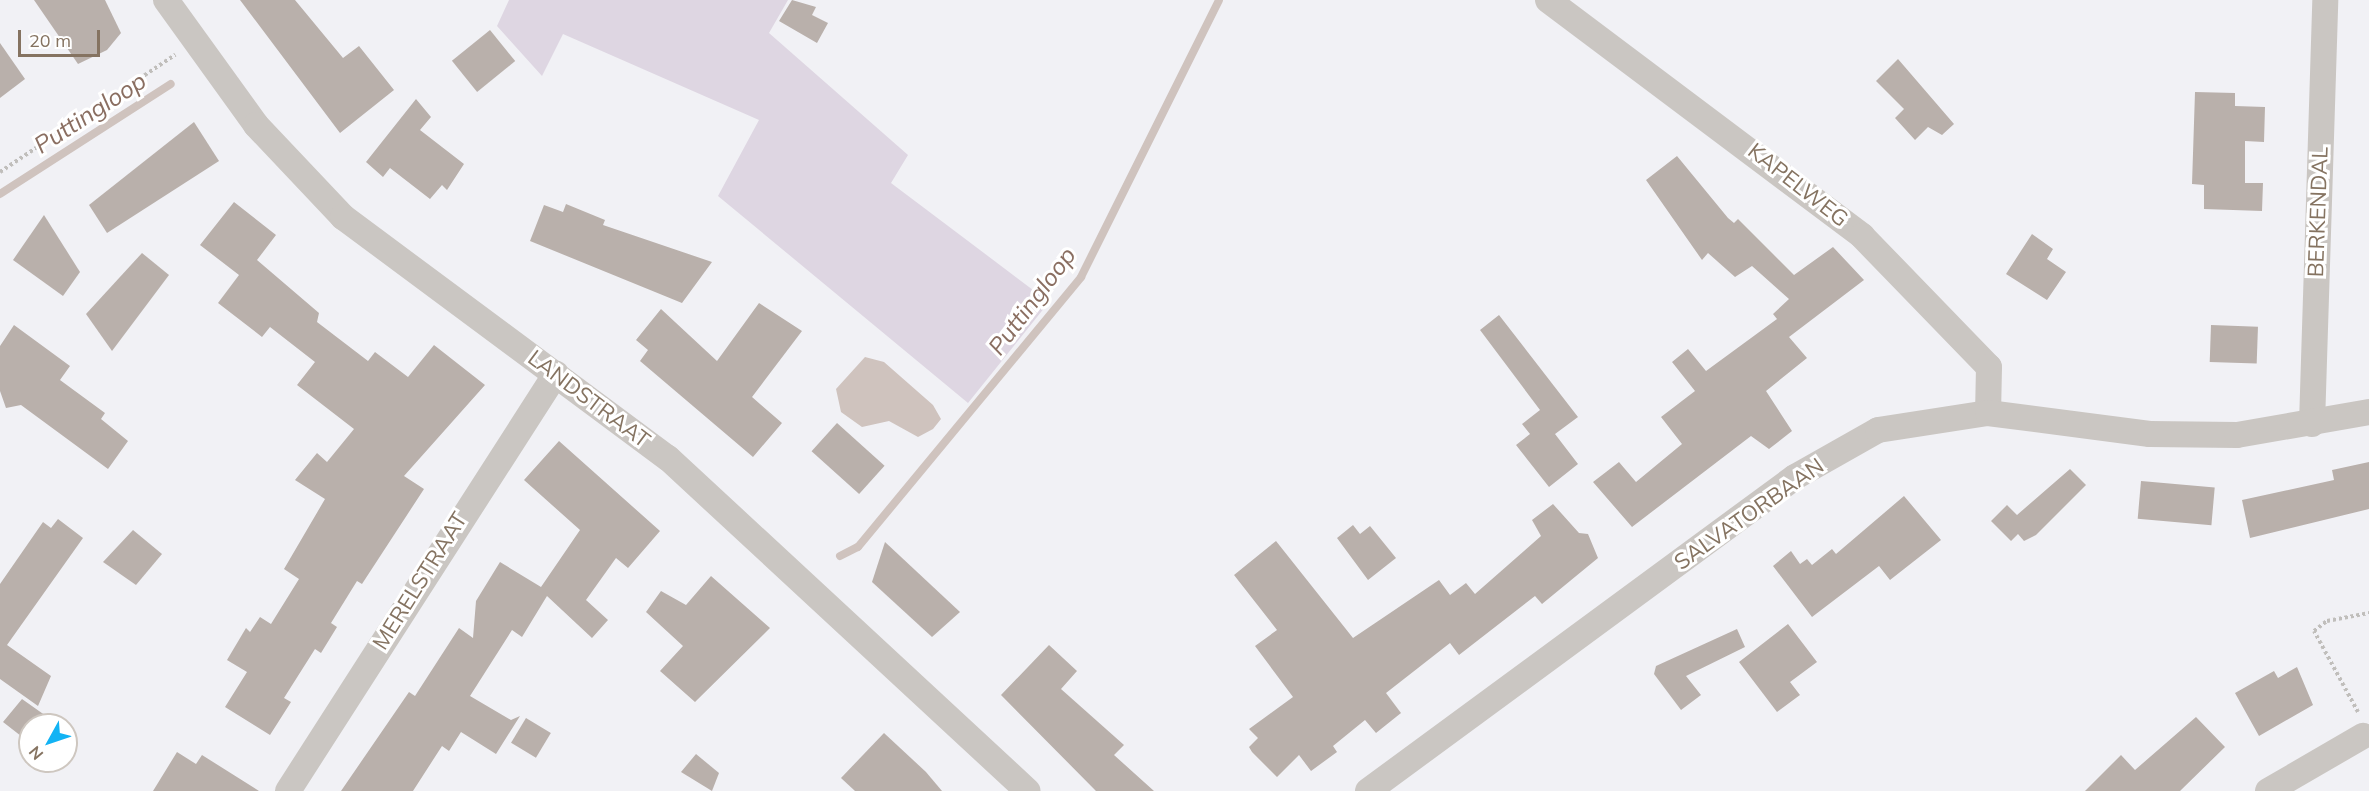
<!DOCTYPE html>
<html>
<head>
<meta charset="utf-8">
<style>
  body { margin:0 }
  #map { position:relative; width:2369px; height:791px; overflow:hidden; background:#f1f1f5; font-family:Mulish,sans-serif }
  div>[style] { position:absolute }
  .green>* { inset:0; background:#ded6e2 }
  .water>* { inset:0; background:#cfc3be }
  .stream>* { height:8px; margin:-4px; padding:0 4px; transform-origin:4px; border-radius:4px; background:#cfc3be }
  .building>* { inset:0; background:#b9b0ab; transform-origin:0 0 }
  .path>* { height:4px; margin-top:-2px; transform-origin:0; background:repeating-linear-gradient(90deg,#c0bebb 0 3px,transparent 0 6px) }
  .street>* { height:26px; margin:-13px; padding:0 13px; transform-origin:13px; border-radius:13px; background:#cac6c2 }
  span { translate:-50% -50%; white-space:nowrap; text-align:center; line-height:1.15; -webkit-text-stroke:6px #fff; paint-order:stroke }
  .street-label { font-size:22px; color:#857361 }
  .water-label { font-size:24px; color:#8a6e61; font-style:italic }
  .north { position:absolute; left:18px; top:713px; width:60px; height:60px; box-sizing:border-box; background:#fff; border:2px solid #cec7c0; border-radius:50%; rotate:230deg; font-size:16px; font-weight:700; line-height:24px; text-align:center; color:#857361 }
  .north::after { content:''; display:block; margin:auto; width:21px; height:27px; background:#12b3f4; clip-path:polygon(50% 0,100% 100%,50% 72%,0 100%) }
  .scale { position:absolute; left:18px; top:30px; width:82px; height:27px; box-sizing:border-box; border:3px solid #857361; border-top:0; padding-left:8px; font-size:18px; line-height:21px; white-space:nowrap; color:#857361; -webkit-text-stroke:4px #fff; paint-order:stroke }
</style>
</head>
<body>
<div id="map">
  <div class="green">
    <div style="clip-path:polygon(509px 0,788px 0,769px 33px,908px 155px,891px 183px,1049px 302px,968px 403px,718px 196px,759px 120px,563px 34px,542px 76px,497px 26px)"></div>
  </div>
  <div class="water">
    <div style="clip-path:polygon(865px 357px,884px 362px,933px 405px,941px 419px,933px 429px,918px 437px,889px 421px,862px 427px,841px 412px,836px 389px)"></div>
  </div>
  <div class="stream">
    <div style="left:0;top:194px;width:203px;rotate:-32.8deg"></div>
    <div style="left:840px;top:556px;width:20px;rotate:-27deg"></div>
    <div style="left:858px;top:547px;width:350px;rotate:-50.4deg"></div>
    <div style="left:1081px;top:277px;width:309px;rotate:-63.5deg"></div>
  </div>
  <div class="building">
    <div style="clip-path:polygon(34px 0,105px 0,121px 33px,107px 50px,78px 64px)"></div>
    <div style="clip-path:polygon(240px 0,295px 0,343px 58px,359px 46px,394px 90px,340px 133px)"></div>
    <div style="clip-path:polygon(792px 0,816px 7px,812px 15px,828px 23px,817px 43px,779px 21px)"></div>
    <div style="left:490px;top:30px;width:40px;height:49px;rotate:51deg"></div>
    <div style="clip-path:polygon(0 43px,25px 79px,0 98px)"></div>
    <div style="clip-path:polygon(1898px 59px,1954px 124px,1942px 135px,1928px 127px,1915px 140px,1895px 118px,1904px 109px,1876px 81px)"></div>
    <div style="clip-path:polygon(2195px 92px,2235px 93px,2235px 106px,2265px 107px,2264px 142px,2245px 141px,2245px 183px,2263px 183px,2262px 211px,2204px 209px,2204px 185px,2192px 184px)"></div>
    <div style="clip-path:polygon(416px 99px,431px 117px,420px 130px,464px 164px,447px 190px,442px 185px,430px 199px,390px 168px,383px 177px,366px 162px)"></div>
    <div style="clip-path:polygon(194px 122px,219px 161px,107px 233px,89px 205px)"></div>
    <div style="clip-path:polygon(1677px 156px,1728px 218px,1734px 223px,1738px 219px,1794px 275px,1833px 247px,1864px 280px,1789px 337px,1807px 358px,1766px 391px,1792px 431px,1769px 449px,1751px 436px,1632px 527px,1593px 482px,1619px 462px,1636px 482px,1682px 444px,1661px 417px,1695px 391px,1672px 362px,1688px 349px,1706px 371px,1777px 319px,1773px 314px,1789px 299px,1752px 266px,1735px 277px,1708px 253px,1702px 260px,1646px 180px)"></div>
    <div style="clip-path:polygon(234px 202px,276px 235px,257px 260px,319px 313px,317px 322px,368px 361px,375px 352px,408px 377px,434px 345px,485px 385px,404px 476px,424px 489px,362px 584px,357px 581px,331px 623px,337px 627px,321px 653px,315px 649px,284px 698px,291px 702px,270px 735px,225px 707px,247px 672px,227px 660px,246px 628px,250px 632px,260px 617px,271px 624px,299px 579px,284px 569px,325px 499px,295px 480px,317px 453px,327px 462px,354px 429px,297px 385px,315px 362px,270px 327px,262px 337px,218px 303px,239px 275px,200px 245px)"></div>
    <div style="clip-path:polygon(566px 204px,605px 220px,603px 225px,712px 262px,682px 303px,530px 241px,544px 205px,563px 212px)"></div>
    <div style="clip-path:polygon(44px 215px,80px 272px,63px 296px,13px 260px)"></div>
    <div style="clip-path:polygon(2032px 234px,2053px 249px,2047px 259px,2066px 272px,2047px 300px,2006px 274px)"></div>
    <div style="clip-path:polygon(142px 253px,169px 275px,112px 351px,86px 314px)"></div>
    <div style="clip-path:polygon(759px 303px,802px 331px,752px 397px,782px 423px,753px 457px,640px 361px,648px 350px,636px 340px,661px 309px,717px 361px)"></div>
    <div style="clip-path:polygon(1499px 315px,1578px 417px,1555px 434px,1578px 464px,1549px 487px,1516px 445px,1530px 434px,1522px 424px,1540px 410px,1480px 330px)"></div>
    <div style="clip-path:polygon(14px 325px,70px 366px,60px 380px,105px 413px,101px 419px,128px 441px,108px 469px,21px 405px,6px 408px,0 391px,0 346px)"></div>
    <div style="left:2211px;top:325px;width:47px;height:37px;rotate:2deg"></div>
    <div style="left:837px;top:423px;width:64px;height:38px;rotate:42deg"></div>
    <div style="clip-path:polygon(559px 441px,660px 531px,628px 568px,616px 558px,586px 600px,608px 620px,592px 638px,547px 596px,522px 637px,512px 630px,470px 696px,511px 720px,520px 716px,496px 754px,461px 732px,449px 751px,442px 746px,413px 791px,341px 791px,409px 692px,415px 696px,459px 628px,473px 638px,476px 601px,500px 562px,541px 587px,580px 530px,524px 480px)"></div>
    <div style="clip-path:polygon(2369px 462px,2369px 509px,2250px 538px,2242px 500px,2334px 480px,2332px 470px)"></div>
    <div style="clip-path:polygon(2070px 469px,2086px 485px,2036px 535px,2024px 541px,2018px 534px,2011px 541px,1991px 521px,2007px 505px,2017px 515px)"></div>
    <div style="left:2141px;top:481px;width:74px;height:38px;rotate:5deg"></div>
    <div style="clip-path:polygon(1904px 496px,1941px 540px,1890px 580px,1879px 566px,1812px 617px,1773px 566px,1791px 551px,1800px 564px,1807px 559px,1812px 565px,1832px 549px,1836px 554px)"></div>
    <div style="clip-path:polygon(1553px 504px,1579px 533px,1588px 534px,1598px 558px,1542px 604px,1535px 596px,1459px 655px,1450px 643px,1386px 693px,1401px 713px,1376px 733px,1365px 720px,1333px 746px,1337px 752px,1311px 771px,1299px 755px,1277px 777px,1252px 752px,1249px 747px,1258px 738px,1249px 729px,1293px 697px,1255px 646px,1277px 630px,1234px 575px,1276px 541px,1353px 638px,1439px 580px,1450px 595px,1466px 583px,1475px 594px,1541px 536px,1532px 520px)"></div>
    <div style="clip-path:polygon(58px 519px,83px 538px,7px 645px,51px 676px,38px 706px,0 679px,0 584px,43px 522px,51px 528px)"></div>
    <div style="clip-path:polygon(1353px 525px,1360px 534px,1370px 526px,1396px 558px,1368px 580px,1337px 538px)"></div>
    <div style="clip-path:polygon(133px 530px,162px 554px,136px 585px,103px 562px)"></div>
    <div style="clip-path:polygon(885px 542px,960px 612px,932px 637px,872px 582px)"></div>
    <div style="clip-path:polygon(711px 576px,770px 628px,695px 702px,660px 671px,683px 646px,646px 612px,661px 591px,686px 605px)"></div>
    <div style="clip-path:polygon(1788px 624px,1817px 662px,1790px 682px,1800px 695px,1777px 712px,1739px 662px)"></div>
    <div style="clip-path:polygon(1737px 629px,1745px 647px,1686px 676px,1701px 695px,1681px 710px,1654px 674px,1656px 666px)"></div>
    <div style="clip-path:polygon(1049px 645px,1077px 671px,1061px 689px,1124px 745px,1114px 755px,1154px 791px,1096px 791px,1001px 695px)"></div>
    <div style="clip-path:polygon(2297px 667px,2313px 705px,2259px 736px,2235px 693px,2274px 671px,2278px 678px)"></div>
    <div style="clip-path:polygon(22px 699px,56px 723px,30px 725px,30px 743px,3px 722px)"></div>
    <div style="clip-path:polygon(2196px 717px,2225px 747px,2180px 791px,2085px 791px,2121px 755px,2135px 770px)"></div>
    <div style="left:526px;top:718px;width:29px;height:29px;rotate:31deg"></div>
    <div style="clip-path:polygon(884px 733px,926px 772px,942px 791px,855px 791px,841px 778px)"></div>
    <div style="clip-path:polygon(177px 752px,196px 764px,202px 755px,259px 791px,153px 791px)"></div>
    <div style="clip-path:polygon(696px 754px,719px 773px,712px 791px,681px 772px)"></div>
  </div>
  <div class="path">
    <div style="left:0;top:172px;width:211px;rotate:-33.8deg"></div>
    <div style="left:2358px;top:712px;width:92px;rotate:-118.5deg"></div>
    <div style="left:2314px;top:631px;width:16px;rotate:-38deg"></div>
    <div style="left:2327px;top:621px;width:43px;rotate:-10.8deg"></div>
  </div>
  <div class="street">
    <div style="left:166px;top:0;width:154px;rotate:54.2deg"></div>
    <div style="left:256px;top:125px;width:127px;rotate:46.6deg"></div>
    <div style="left:343px;top:217px;width:405px;rotate:36.6deg"></div>
    <div style="left:668px;top:458px;width:490px;rotate:42.8deg"></div>
    <div style="left:1548px;top:0;width:393px;rotate:36.9deg"></div>
    <div style="left:1862px;top:236px;width:182px;rotate:45.9deg"></div>
    <div style="left:1989px;top:367px;width:46px;rotate:91.2deg"></div>
    <div style="left:2312px;top:424px;width:424px;rotate:-88.2deg"></div>
    <div style="left:288px;top:791px;width:496px;rotate:-57.3deg"></div>
    <div style="left:1368px;top:791px;width:530px;rotate:-36.33deg"></div>
    <div style="left:1795px;top:477px;width:95px;rotate:-29.5deg"></div>
    <div style="left:1878px;top:430px;width:111px;rotate:-8.8deg"></div>
    <div style="left:1988px;top:413px;width:163px;rotate:7.4deg"></div>
    <div style="left:2150px;top:434px;width:87px;rotate:0.7deg"></div>
    <div style="left:2237px;top:435px;width:134px;rotate:-9.9deg"></div>
    <div style="left:2268px;top:791px;width:110px;rotate:-30.1deg"></div>
  </div>
  <div class="street-label">
    <span style="left:1798px;top:185px;rotate:38deg">KAPELWEG</span>
    <span style="left:2318px;top:212px;rotate:-88deg">BERKENDAL</span>
    <span style="left:589px;top:399px;rotate:37deg">LANDSTRAAT</span>
    <span style="left:1749px;top:514px;rotate:-35deg">SALVATORBAAN</span>
    <span style="left:420px;top:581px;rotate:-58deg">MERELSTRAAT</span>
  </div>
  <div class="water-label">
    <span style="left:90px;top:113px;rotate:-33deg">Puttingloop</span>
    <span style="left:1032px;top:301px;rotate:-53deg">Puttingloop</span>
  </div>
  <div class="north">N</div>
  <div class="scale">20 m</div>
</div>
</body>
</html>
